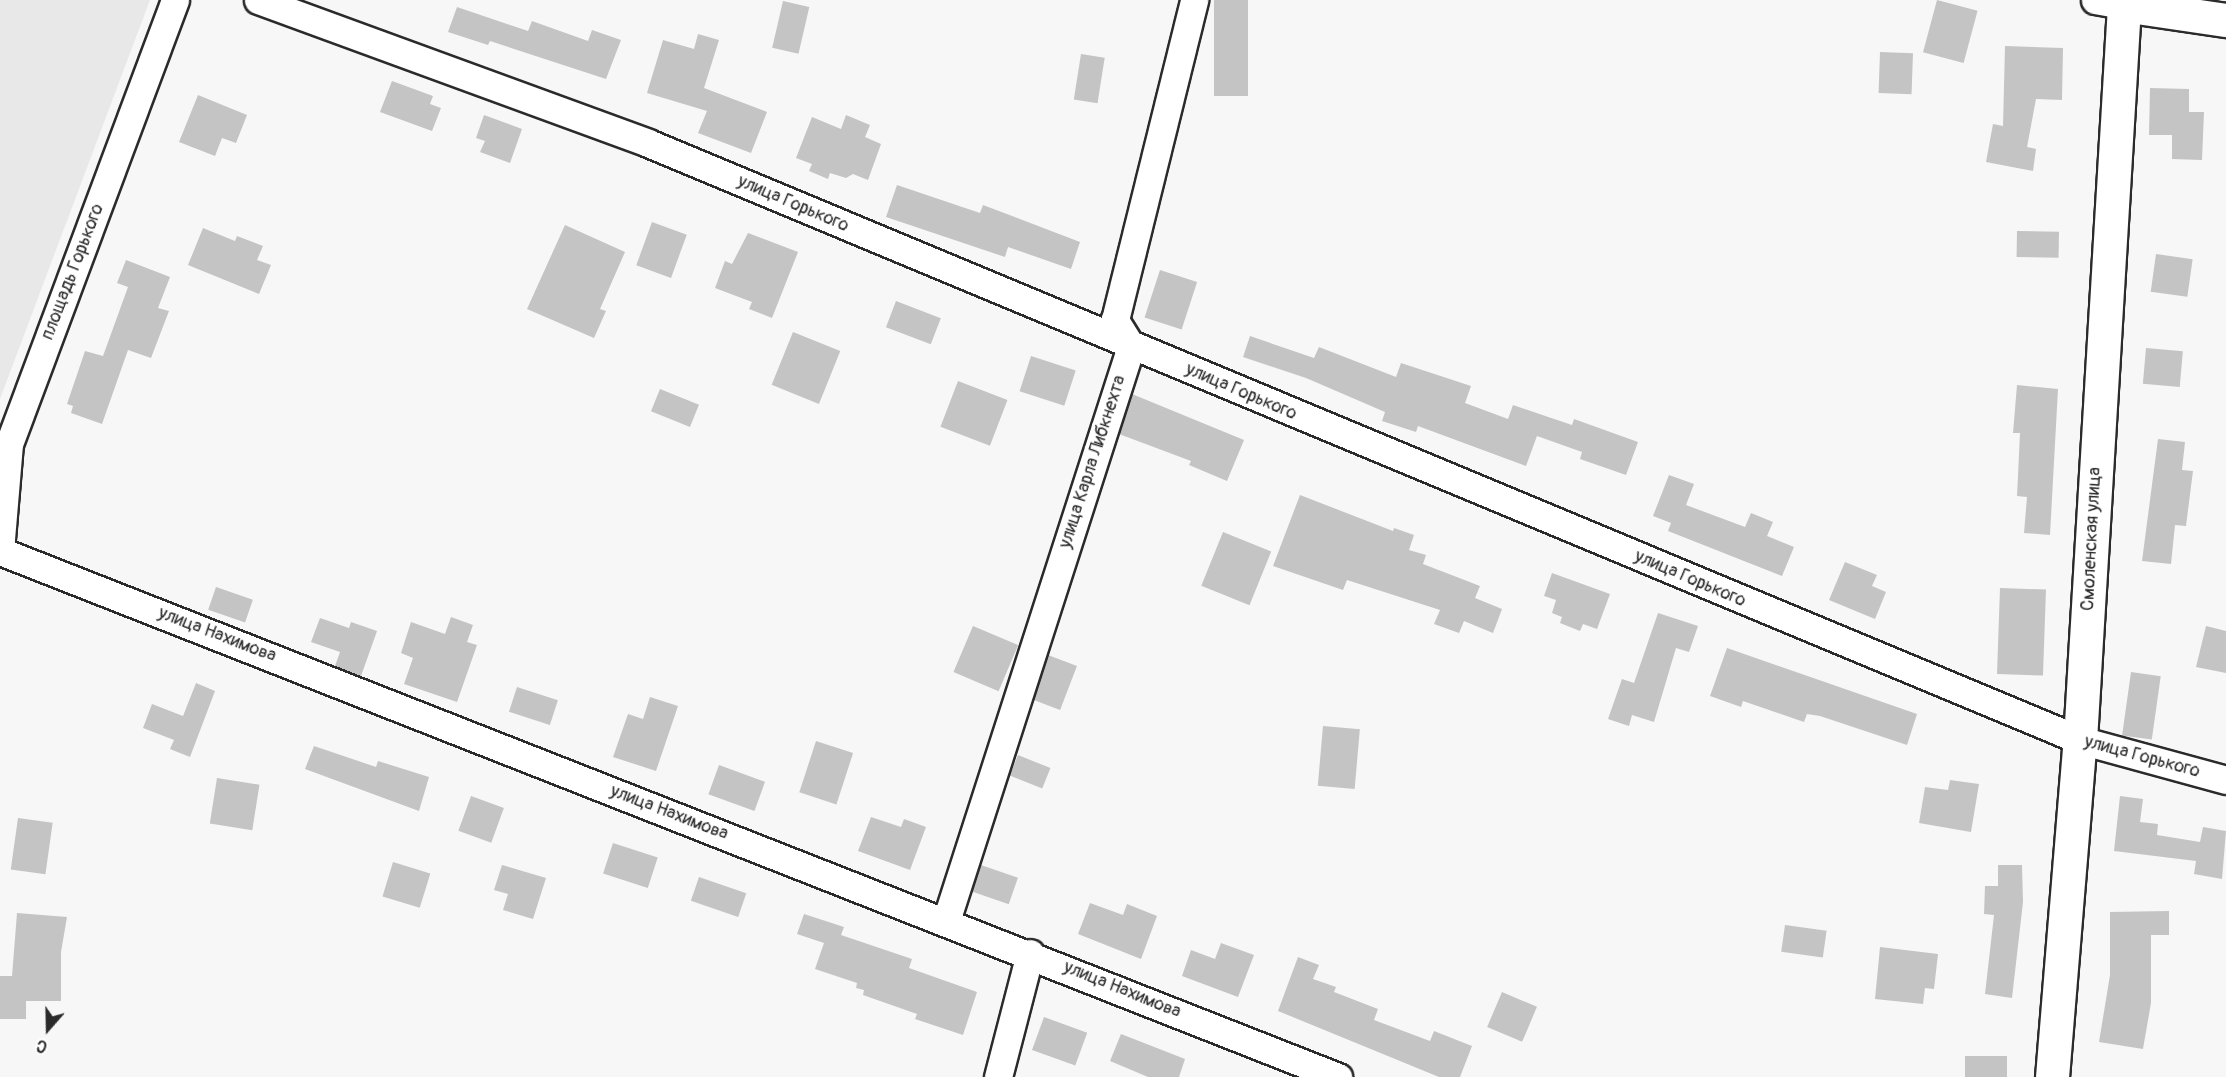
<!DOCTYPE html>
<html>
<head>
<meta charset="utf-8">
<style>
  body { margin:0 }
  #map { position:relative; width:2226px; height:1077px; overflow:hidden; background:#f7f7f7; font-family:Pangolin,sans-serif }
  div>[style] { position:absolute }
  .built>* { inset:0; background:#e8e8e8 }
  .building>* { inset:0; background:#c4c4c4; transform-origin:0 0 }
  .roads { filter:drop-shadow(2px 0 #2b2b2b) drop-shadow(-2px 0 #2b2b2b) drop-shadow(0 2px #2b2b2b) drop-shadow(0 -2px #2b2b2b) }
  .minor>* { height:27px; margin:-13.5px; padding:0 13.5px; transform-origin:13.5px; border-radius:13.5px; background:#fff }
  .tertiary>* { height:33px; margin:-16.5px; padding:0 16.5px; transform-origin:16.5px; border-radius:16.5px; background:#fff }
  .secondary>* { height:33px; margin:-16.5px; padding:0 16.5px; transform-origin:16.5px; border-radius:16.5px; background:#fff }
  span { translate:-50% -50%; white-space:nowrap; text-align:center; line-height:1.15; -webkit-text-stroke:6px #fff; paint-order:stroke }
  .street-label { font-size:18px; color:#2b2b2b }
  .north { position:absolute; left:18px; top:999px; width:60px; height:60px; -webkit-text-stroke:4px #fff; paint-order:stroke; rotate:200deg; font-size:16px; font-weight:700; line-height:24px; text-align:center; color:#2b2b2b }
  .north::after { content:''; display:block; margin:auto; width:21px; height:27px; background:#2b2b2b; clip-path:polygon(50% 0,100% 100%,50% 72%,0 100%) }
</style>
</head>
<body>
<div id="map">
  <div class="built">
    <div style="clip-path:polygon(0 0,150px 0,0 399px)"></div>
  </div>
  <div class="building">
    <div style="left:1214px;top:0;width:34px;height:96px"></div>
    <div style="left:1937px;top:0;width:42px;height:54px;rotate:15deg"></div>
    <div style="left:783px;top:1px;width:27px;height:48px;rotate:13deg"></div>
    <div style="clip-path:polygon(457px 7px,528px 31px,532px 21px,588px 41px,592px 30px,621px 40px,606px 79px,490px 41px,488px 45px,448px 32px)"></div>
    <div style="clip-path:polygon(698px 34px,719px 40px,704px 88px,767px 112px,751px 153px,698px 133px,707px 111px,647px 93px,663px 40px,694px 49px)"></div>
    <div style="clip-path:polygon(2005px 46px,2063px 48px,2062px 100px,2036px 99px,2027px 147px,2036px 149px,2033px 171px,1986px 162px,1993px 124px,2003px 126px)"></div>
    <div style="left:1880px;top:52px;width:33px;height:41px;rotate:2deg"></div>
    <div style="left:1081px;top:54px;width:24px;height:46px;rotate:9deg"></div>
    <div style="clip-path:polygon(392px 81px,433px 96px,430px 104px,441px 108px,432px 131px,380px 112px)"></div>
    <div style="clip-path:polygon(2150px 88px,2189px 89px,2189px 112px,2204px 112px,2202px 160px,2172px 159px,2172px 135px,2149px 135px)"></div>
    <div style="clip-path:polygon(198px 95px,247px 115px,236px 143px,222px 138px,215px 156px,179px 142px)"></div>
    <div style="clip-path:polygon(484px 115px,522px 129px,510px 163px,480px 152px,485px 141px,476px 138px)"></div>
    <div style="clip-path:polygon(846px 115px,870px 125px,865px 137px,881px 144px,868px 180px,853px 174px,846px 178px,830px 173px,828px 179px,809px 171px,812px 164px,796px 158px,812px 117px,841px 129px)"></div>
    <div style="clip-path:polygon(897px 185px,980px 213px,983px 205px,1080px 242px,1071px 269px,1008px 247px,1005px 257px,886px 217px)"></div>
    <div style="left:652px;top:222px;width:37px;height:46px;rotate:20deg"></div>
    <div style="clip-path:polygon(565px 225px,625px 252px,600px 309px,606px 311px,594px 338px,527px 309px)"></div>
    <div style="clip-path:polygon(203px 228px,235px 241px,237px 236px,263px 246px,257px 260px,271px 265px,259px 294px,188px 265px)"></div>
    <div style="left:2017px;top:231px;width:42px;height:26px;rotate:1deg"></div>
    <div style="clip-path:polygon(748px 233px,798px 252px,772px 318px,749px 309px,752px 302px,715px 288px,725px 261px,732px 264px)"></div>
    <div style="left:2156px;top:254px;width:37px;height:38px;rotate:8deg"></div>
    <div style="clip-path:polygon(126px 260px,170px 277px,158px 308px,169px 311px,151px 358px,128px 350px,102px 424px,71px 413px,73px 406px,67px 404px,85px 351px,103px 356px,128px 287px,117px 283px)"></div>
    <div style="left:1160px;top:270px;width:39px;height:50px;rotate:18deg"></div>
    <div style="left:896px;top:301px;width:48px;height:28px;rotate:21deg"></div>
    <div style="left:793px;top:332px;width:51px;height:57px;rotate:22deg"></div>
    <div style="clip-path:polygon(1250px 336px,1314px 358px,1319px 347px,1396px 377px,1401px 363px,1471px 386px,1465px 403px,1508px 419px,1513px 405px,1572px 425px,1574px 419px,1638px 442px,1626px 475px,1580px 459px,1582px 452px,1537px 436px,1526px 466px,1418px 426px,1416px 432px,1382px 421px,1385px 412px,1306px 378px,1243px 357px)"></div>
    <div style="left:2146px;top:348px;width:37px;height:36px;rotate:5deg"></div>
    <div style="left:1031px;top:356px;width:47px;height:37px;rotate:18deg"></div>
    <div style="left:958px;top:381px;width:53px;height:49px;rotate:21deg"></div>
    <div style="clip-path:polygon(2017px 385px,2058px 389px,2050px 535px,2024px 533px,2027px 497px,2017px 496px,2020px 433px,2013px 433px)"></div>
    <div style="left:660px;top:389px;width:42px;height:24px;rotate:22deg"></div>
    <div style="clip-path:polygon(1132px 394px,1244px 440px,1227px 481px,1189px 465px,1191px 461px,1119px 434px)"></div>
    <div style="clip-path:polygon(2158px 439px,2185px 442px,2182px 470px,2193px 471px,2186px 526px,2175px 525px,2171px 564px,2142px 561px)"></div>
    <div style="clip-path:polygon(1669px 475px,1694px 484px,1686px 505px,1745px 527px,1751px 513px,1773px 522px,1767px 536px,1794px 547px,1782px 576px,1668px 531px,1671px 523px,1653px 516px)"></div>
    <div style="clip-path:polygon(1300px 495px,1393px 531px,1394px 528px,1414px 535px,1409px 550px,1426px 555px,1423px 564px,1480px 586px,1475px 598px,1502px 609px,1493px 633px,1464px 621px,1459px 633px,1434px 624px,1440px 610px,1347px 580px,1343px 590px,1273px 566px)"></div>
    <div style="left:1223px;top:532px;width:52px;height:58px;rotate:22deg"></div>
    <div style="clip-path:polygon(1845px 562px,1877px 575px,1872px 586px,1886px 592px,1875px 619px,1829px 600px)"></div>
    <div style="clip-path:polygon(1552px 573px,1610px 594px,1597px 629px,1583px 624px,1580px 631px,1560px 623px,1562px 617px,1552px 613px,1556px 600px,1544px 596px)"></div>
    <div style="left:216px;top:587px;width:39px;height:24px;rotate:19deg"></div>
    <div style="left:2000px;top:588px;width:46px;height:86px;rotate:2deg"></div>
    <div style="clip-path:polygon(1658px 613px,1698px 626px,1689px 652px,1676px 648px,1654px 722px,1632px 715px,1629px 726px,1608px 719px,1622px 679px,1634px 683px)"></div>
    <div style="clip-path:polygon(451px 617px,473px 625px,467px 642px,477px 645px,457px 702px,404px 684px,413px 658px,401px 653px,411px 622px,445px 634px)"></div>
    <div style="clip-path:polygon(320px 618px,349px 628px,351px 622px,377px 631px,361px 676px,335px 666px,340px 652px,311px 642px)"></div>
    <div style="left:973px;top:626px;width:49px;height:50px;rotate:23deg"></div>
    <div style="clip-path:polygon(2206px 626px,2226px 631px,2226px 673px,2196px 667px)"></div>
    <div style="clip-path:polygon(1727px 648px,1917px 714px,1907px 745px,1820px 716px,1807px 714px,1804px 722px,1743px 701px,1741px 707px,1710px 696px)"></div>
    <div style="left:1048px;top:655px;width:31px;height:47px;rotate:21deg"></div>
    <div style="left:2131px;top:672px;width:30px;height:64px;rotate:8deg"></div>
    <div style="clip-path:polygon(196px 683px,215px 691px,190px 757px,170px 749px,174px 740px,143px 728px,152px 704px,183px 716px)"></div>
    <div style="left:517px;top:687px;width:43px;height:26px;rotate:18deg"></div>
    <div style="clip-path:polygon(650px 697px,678px 706px,656px 771px,613px 757px,628px 714px,643px 719px)"></div>
    <div style="left:1323px;top:726px;width:37px;height:60px;rotate:5deg"></div>
    <div style="left:816px;top:741px;width:39px;height:54px;rotate:18deg"></div>
    <div style="clip-path:polygon(314px 746px,376px 767px,378px 761px,429px 777px,419px 811px,305px 769px)"></div>
    <div style="left:1018px;top:755px;width:35px;height:22px;rotate:22deg"></div>
    <div style="left:719px;top:765px;width:49px;height:31px;rotate:20deg"></div>
    <div style="left:217px;top:778px;width:43px;height:46px;rotate:9deg"></div>
    <div style="clip-path:polygon(1950px 780px,1979px 784px,1971px 832px,1919px 823px,1925px 787px,1948px 790px)"></div>
    <div style="left:471px;top:796px;width:35px;height:37px;rotate:20deg"></div>
    <div style="clip-path:polygon(2120px 796px,2143px 799px,2140px 822px,2158px 824px,2157px 835px,2200px 842px,2203px 827px,2226px 831px,2222px 879px,2194px 874px,2196px 861px,2114px 851px)"></div>
    <div style="clip-path:polygon(871px 817px,901px 827px,904px 819px,926px 827px,910px 870px,858px 851px)"></div>
    <div style="left:18px;top:818px;width:35px;height:52px;rotate:8deg"></div>
    <div style="left:613px;top:843px;width:47px;height:32px;rotate:18deg"></div>
    <div style="left:393px;top:862px;width:39px;height:36px;rotate:17deg"></div>
    <div style="clip-path:polygon(502px 865px,546px 878px,533px 919px,503px 910px,508px 894px,494px 890px)"></div>
    <div style="left:981px;top:865px;width:39px;height:28px;rotate:19deg"></div>
    <div style="clip-path:polygon(1998px 865px,2022px 865px,2023px 902px,2012px 998px,1985px 994px,1994px 915px,1984px 914px,1985px 886px,1998px 886px)"></div>
    <div style="left:699px;top:877px;width:50px;height:25px;rotate:19deg"></div>
    <div style="clip-path:polygon(1090px 903px,1123px 915px,1127px 904px,1157px 916px,1141px 959px,1078px 934px)"></div>
    <div style="clip-path:polygon(2169px 911px,2169px 935px,2151px 935px,2151px 1003px,2143px 1049px,2099px 1042px,2110px 975px,2110px 912px)"></div>
    <div style="clip-path:polygon(17px 913px,67px 917px,61px 952px,61px 1001px,26px 1001px,26px 1019px,0 1019px,0 976px,12px 976px)"></div>
    <div style="clip-path:polygon(804px 914px,844px 927px,841px 935px,912px 959px,909px 968px,977px 992px,963px 1035px,915px 1019px,917px 1014px,863px 995px,864px 990px,856px 988px,857px 983px,815px 969px,824px 943px,797px 934px)"></div>
    <div style="left:1785px;top:925px;width:42px;height:27px;rotate:8deg"></div>
    <div style="clip-path:polygon(1221px 943px,1254px 955px,1238px 997px,1182px 976px,1191px 950px,1215px 959px)"></div>
    <div style="clip-path:polygon(1880px 947px,1938px 954px,1934px 989px,1925px 988px,1923px 1004px,1875px 999px)"></div>
    <div style="clip-path:polygon(1298px 957px,1319px 965px,1313px 979px,1336px 987px,1334px 992px,1378px 1009px,1374px 1020px,1430px 1041px,1434px 1031px,1472px 1046px,1460px 1077px,1439px 1077px,1278px 1011px)"></div>
    <div style="left:1502px;top:992px;width:38px;height:38px;rotate:23deg"></div>
    <div style="left:1044px;top:1017px;width:46px;height:35px;rotate:20deg"></div>
    <div style="clip-path:polygon(1121px 1034px,1185px 1059px,1179px 1077px,1148px 1077px,1110px 1061px)"></div>
    <div style="left:1965px;top:1056px;width:42px;height:21px"></div>
  </div>
  <div class="roads">
    <div class="minor">
      <div style="left:258px;top:0;width:415px;rotate:20.1deg"></div>
      <div style="left:648px;top:143px;width:1551px;rotate:22.63deg"></div>
      <div style="left:2080px;top:740px;width:151px;rotate:15.3deg"></div>
      <div style="left:2095px;top:0;width:29px;rotate:10deg"></div>
      <div style="left:0;top:551px;width:1438px;rotate:21.46deg"></div>
      <div style="left:0;top:551px;width:107px;rotate:-85.2deg"></div>
      <div style="left:9px;top:444px;width:474px;rotate:-69.5deg"></div>
      <div style="left:946px;top:921px;width:604px;rotate:-72.16deg"></div>
      <div style="left:1131px;top:346px;width:31px;rotate:-122deg"></div>
      <div style="left:1115px;top:320px;width:330px;rotate:-76.1deg"></div>
      <div style="left:998px;top:1077px;width:128px;rotate:-75.5deg"></div>
    </div>
    <div class="tertiary">
      <div style="left:2052px;top:1077px;width:338px;rotate:-85.3deg"></div>
      <div style="left:2080px;top:740px;width:736px;rotate:-86.57deg"></div>
    </div>
    <div class="secondary">
      <div style="left:2124px;top:0;width:5px;rotate:90deg"></div>
      <div style="left:2124px;top:5px;width:103px;rotate:8.4deg"></div>
    </div>
  </div>
  <div class="street-label">
    <span style="left:793px;top:204px;rotate:23deg">улица Горького</span>
    <span style="left:73px;top:272px;rotate:-69deg">площадь Горького</span>
    <span style="left:1241px;top:392px;rotate:23deg">улица Горького</span>
    <span style="left:1093px;top:462px;rotate:-72deg">улица Карла Либкнехта</span>
    <span style="left:2092px;top:539px;rotate:-87deg">Смоленская улица</span>
    <span style="left:1690px;top:579px;rotate:23deg">улица Горького</span>
    <span style="left:217px;top:635px;rotate:21deg">улица Нахимова</span>
    <span style="left:2142px;top:757px;rotate:15deg">улица Горького</span>
    <span style="left:669px;top:813px;rotate:21deg">улица Нахимова</span>
    <span style="left:1122px;top:990px;rotate:22deg">улица Нахимова</span>
  </div>
  <div class="north">С</div>
</div>
</body>
</html>
